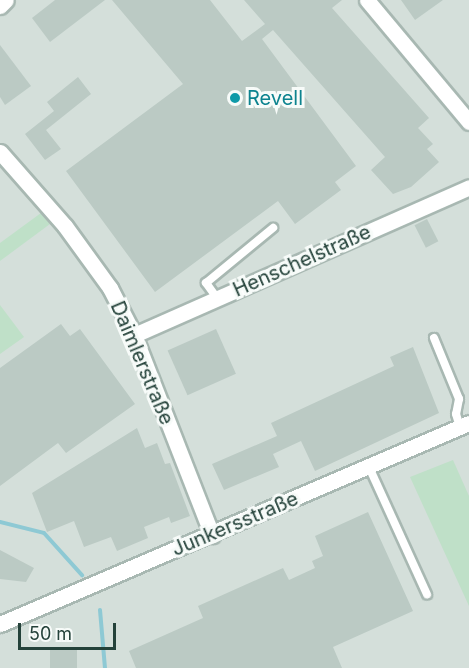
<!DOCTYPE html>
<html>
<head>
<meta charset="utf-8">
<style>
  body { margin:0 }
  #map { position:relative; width:469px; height:668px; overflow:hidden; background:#e6efeb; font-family:Inter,sans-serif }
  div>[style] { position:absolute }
  .built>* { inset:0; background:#d4dfda; transform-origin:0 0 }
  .green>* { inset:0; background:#bfe0c8 }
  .stream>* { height:4px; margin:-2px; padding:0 2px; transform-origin:2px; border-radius:2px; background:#8ec9d4 }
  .building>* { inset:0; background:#bbcac4; transform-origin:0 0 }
  .roads { filter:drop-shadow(2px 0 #a8b8b2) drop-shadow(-2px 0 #a8b8b2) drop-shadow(0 2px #a8b8b2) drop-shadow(0 -2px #a8b8b2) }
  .lane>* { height:8px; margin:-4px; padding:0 4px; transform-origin:4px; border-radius:4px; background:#fff }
  .street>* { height:15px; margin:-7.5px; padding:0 7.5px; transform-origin:7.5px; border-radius:7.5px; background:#fff }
  .dots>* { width:16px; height:16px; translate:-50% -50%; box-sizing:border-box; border:3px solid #f7fbf9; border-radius:50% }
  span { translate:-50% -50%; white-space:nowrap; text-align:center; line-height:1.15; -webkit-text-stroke:6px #f7fbf9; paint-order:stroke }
  .culture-label { font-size:20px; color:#0d838f }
  .left { translate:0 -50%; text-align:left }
  .street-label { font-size:20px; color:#24423a }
  .scale { position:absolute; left:18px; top:623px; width:98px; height:27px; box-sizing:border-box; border:3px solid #24423a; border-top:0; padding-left:8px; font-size:18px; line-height:21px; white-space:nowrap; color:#24423a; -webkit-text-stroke:4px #f7fbf9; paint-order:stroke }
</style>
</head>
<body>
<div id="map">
  <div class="built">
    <div style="left:0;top:0;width:469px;height:668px"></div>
  </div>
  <div class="green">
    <div style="clip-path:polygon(41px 213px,50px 224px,0 261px,0 243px)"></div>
    <div style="clip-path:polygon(0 305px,24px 337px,0 354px)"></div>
    <div style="clip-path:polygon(453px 460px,469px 496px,469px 606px,410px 477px)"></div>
  </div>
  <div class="stream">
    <div style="left:0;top:522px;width:45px;rotate:14deg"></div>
    <div style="left:44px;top:533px;width:57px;rotate:47.9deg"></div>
    <div style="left:100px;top:610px;width:58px;rotate:85.1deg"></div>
  </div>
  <div class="building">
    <div style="clip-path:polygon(55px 0,105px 0,50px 42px,32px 18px)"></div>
    <div style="clip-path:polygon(112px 0,210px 0,242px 41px,265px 24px,244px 0,342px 0,332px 8px,429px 118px,418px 128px,433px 144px,427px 149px,439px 162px,411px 187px,393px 194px,371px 170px,385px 157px,273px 30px,262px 39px,356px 166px,335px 182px,341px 190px,295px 224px,278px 201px,155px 292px,66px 171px,183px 84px)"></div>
    <div style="clip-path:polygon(401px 0,443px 0,415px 20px)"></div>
    <div style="clip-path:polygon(0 45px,31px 86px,5px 105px,0 97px)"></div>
    <div style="clip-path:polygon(78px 77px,91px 94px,46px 130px,61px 149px,45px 160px,25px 134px,54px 111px,47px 102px)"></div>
    <div style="left:427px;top:219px;width:25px;height:14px;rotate:63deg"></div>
    <div style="clip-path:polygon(61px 324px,70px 336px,80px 329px,135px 404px,66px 453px,58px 443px,0 486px,0 368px)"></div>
    <div style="left:216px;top:329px;width:49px;height:53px;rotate:66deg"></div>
    <div style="clip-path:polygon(413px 347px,439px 413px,315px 471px,301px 441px,273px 454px,279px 467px,224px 490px,212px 464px,277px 436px,271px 423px,394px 366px,390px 357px)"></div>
    <div style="clip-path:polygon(137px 428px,145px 448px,157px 443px,165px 464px,170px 463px,190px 516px,171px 523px,169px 517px,144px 527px,148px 538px,117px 551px,111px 537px,84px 547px,74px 521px,47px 532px,32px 493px)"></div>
    <div style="clip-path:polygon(368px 512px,413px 611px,333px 647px,342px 668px,136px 668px,129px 651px,203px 618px,198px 606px,283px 568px,289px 580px,315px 568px,312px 561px,323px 556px,315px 536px)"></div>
    <div style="clip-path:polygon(0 550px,34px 568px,26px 582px,0 579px)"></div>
    <div style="left:50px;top:650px;width:27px;height:18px"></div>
  </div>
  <div class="roads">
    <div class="lane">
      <div style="left:217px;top:298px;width:19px;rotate:-126deg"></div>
      <div style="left:206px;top:283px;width:87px;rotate:-39.4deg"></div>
      <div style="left:434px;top:338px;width:66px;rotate:67.7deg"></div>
      <div style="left:459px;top:399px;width:15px;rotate:101deg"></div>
      <div style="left:456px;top:414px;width:14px;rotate:73deg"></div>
      <div style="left:369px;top:467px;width:140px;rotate:65.5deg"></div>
    </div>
    <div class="street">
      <div style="left:367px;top:0;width:159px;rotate:50.1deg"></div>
      <div style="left:0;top:6px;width:8px;rotate:-45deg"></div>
      <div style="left:0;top:152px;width:98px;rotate:48.7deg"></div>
      <div style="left:65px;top:226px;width:77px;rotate:54deg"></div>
      <div style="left:110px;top:288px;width:53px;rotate:62.9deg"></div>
      <div style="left:134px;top:335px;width:215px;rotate:68.7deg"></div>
      <div style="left:134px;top:335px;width:366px;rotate:-23.8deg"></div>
      <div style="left:0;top:624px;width:510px;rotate:-23.2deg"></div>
    </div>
  </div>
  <div class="dots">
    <div style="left:235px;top:98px;background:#0f9aa8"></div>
  </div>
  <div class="culture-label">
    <span class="left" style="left:247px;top:98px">Revell</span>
  </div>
  <div class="street-label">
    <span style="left:302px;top:261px;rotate:-24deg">Henschelstraße</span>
    <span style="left:142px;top:363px;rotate:67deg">Daimlerstraße</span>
    <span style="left:235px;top:524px;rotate:-23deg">Junkersstraße</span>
  </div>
  <div class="scale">50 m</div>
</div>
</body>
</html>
